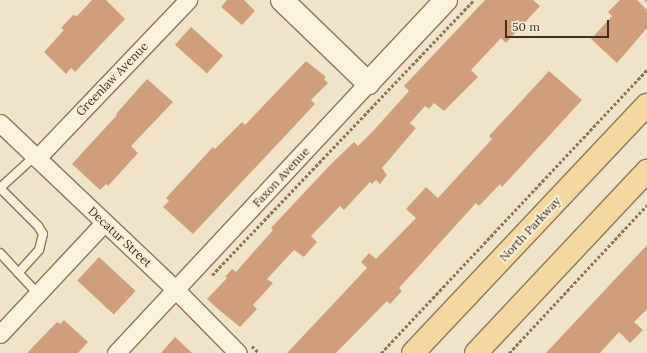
<!DOCTYPE html>
<html>
<head>
<meta charset="utf-8">
<style>
  body { margin:0 }
  #map { position:relative; width:647px; height:353px; overflow:hidden; background:#f0e4c8; font-family:Lora,serif }
  div>[style] { position:absolute }
  .building>* { inset:0; background:#cf9f7d; transform-origin:0 0 }
  .path>* { height:2.5px; margin-top:-1.25px; transform-origin:0; background:repeating-linear-gradient(90deg,#8d765c 0 3px,transparent 0 5px) }
  .roads { filter:drop-shadow(1px 0 #8d765c) drop-shadow(-1px 0 #8d765c) drop-shadow(0 1px #8d765c) drop-shadow(0 -1px #8d765c) }
  .lane>* { height:8px; margin:-4px; padding:0 4px; transform-origin:4px; border-radius:4px; background:#faf1dc }
  .street>* { height:17px; margin:-8.5px; padding:0 8.5px; transform-origin:8.5px; border-radius:8.5px; background:#faf1dc }
  .secondary>* { height:22px; margin:-11px; padding:0 11px; transform-origin:11px; border-radius:11px; background:#faf1dc }
  .primary>* { height:22px; margin:-11px; padding:0 11px; transform-origin:11px; border-radius:11px; background:#f3d9a0 }
  span { translate:-50% -50%; white-space:nowrap; text-align:center; line-height:1.15; -webkit-text-stroke:4px #f7eed8; paint-order:stroke }
  .street-label { font-size:12px; color:#3d2e20 }
  .scale { position:absolute; left:505px; top:20px; width:104px; height:18px; box-sizing:border-box; border:2px solid #3d2e20; border-top:0; padding-left:5px; font-size:12px; line-height:14px; white-space:nowrap; color:#3d2e20; -webkit-text-stroke:3px #f7eed8; paint-order:stroke }
</style>
</head>
<body>
<div id="map">
  <div class="building">
    <div style="clip-path:polygon(92px 0,106px 0,125px 19px,75px 72px,71px 68px,66px 74px,44px 52px,64px 30px,61px 28px,73px 15px,77px 16px)"></div>
    <div style="clip-path:polygon(227px 0,244px 0,255px 11px,242px 25px,221px 7px)"></div>
    <div style="clip-path:polygon(485px 0,533px 0,540px 6px,506px 43px,501px 38px,471px 70px,478px 77px,444px 111px,434px 103px,429px 109px,425px 106px,410px 123px,416px 128px,382px 168px,387px 175px,380px 184px,376px 180px,372px 184px,370px 182px,344px 210px,340px 206px,311px 236px,317px 242px,304px 257px,294px 250px,267px 279px,273px 283px,253px 305px,257px 309px,240px 327px,218px 309px,207px 299px,227px 278px,225px 277px,232px 269px,236px 272px,273px 230px,271px 228px,330px 165px,354px 142px,358px 146px,374px 130px,409px 91px,404px 86px)"></div>
    <div style="clip-path:polygon(620px 0,637px 0,647px 10px,647px 28px,617px 63px,591px 39px,612px 16px,608px 12px)"></div>
    <div style="left:191px;top:27px;width:43px;height:24px;rotate:42deg"></div>
    <div style="clip-path:polygon(306px 61px,326px 77px,324px 79px,328px 83px,311px 100px,315px 104px,193px 234px,163px 207px,169px 201px,166px 198px,213px 147px,215px 149px,242px 122px,245px 125px)"></div>
    <div style="clip-path:polygon(549px 71px,582px 100px,502px 187px,500px 184px,479px 206px,476px 203px,399px 288px,402px 291px,390px 304px,387px 301px,336px 353px,287px 353px,367px 268px,361px 262px,369px 253px,376px 259px,416px 218px,406px 209px,426px 187px,438px 198px,492px 139px,489px 136px)"></div>
    <div style="clip-path:polygon(147px 79px,173px 102px,131px 146px,138px 153px,108px 186px,106px 184px,100px 190px,72px 164px,117px 115px,116px 114px)"></div>
    <div style="clip-path:polygon(647px 245px,647px 309px,634px 322px,643px 330px,630px 343px,619px 332px,600px 353px,546px 353px)"></div>
    <div style="left:99px;top:257px;width:50px;height:32px;rotate:43deg"></div>
    <div style="clip-path:polygon(64px 320px,88px 342px,78px 353px,27px 353px,57px 322px,60px 324px)"></div>
    <div style="clip-path:polygon(175px 337px,192px 353px,161px 353px)"></div>
  </div>
  <div class="path">
    <div style="left:646px;top:0;width:1px;rotate:45deg"></div>
    <div style="left:212px;top:275px;width:380px;rotate:-46.4deg"></div>
    <div style="left:252px;top:346px;width:10px;rotate:45deg"></div>
    <div style="left:381px;top:353px;width:388px;rotate:-46.8deg"></div>
    <div style="left:509px;top:353px;width:202px;rotate:-47deg"></div>
  </div>
  <div class="roads">
    <div class="lane">
      <div style="left:0;top:188px;width:54px;rotate:45deg"></div>
      <div style="left:38px;top:226px;width:9px;rotate:58deg"></div>
      <div style="left:43px;top:234px;width:16px;rotate:104deg"></div>
      <div style="left:39px;top:250px;width:31px;rotate:132deg"></div>
      <div style="left:0;top:188px;width:47px;rotate:-42.4deg"></div>
      <div style="left:0;top:253px;width:56px;rotate:47.2deg"></div>
    </div>
    <div class="street">
      <div style="left:0;top:123px;width:243px;rotate:43.5deg"></div>
      <div style="left:176px;top:290px;width:88px;rotate:45.5deg"></div>
      <div style="left:37px;top:158px;width:219px;rotate:-46.3deg"></div>
      <div style="left:0;top:334px;width:152px;rotate:-46.9deg"></div>
      <div style="left:116px;top:353px;width:369px;rotate:-47deg"></div>
    </div>
    <div class="secondary">
      <div style="left:282px;top:0;width:120px;rotate:44deg"></div>
      <div style="left:368px;top:83px;width:114px;rotate:-46.8deg"></div>
    </div>
    <div class="primary">
      <div style="left:413px;top:353px;width:341px;rotate:-46.7deg"></div>
      <div style="left:476px;top:353px;width:250px;rotate:-46.8deg"></div>
    </div>
  </div>
  <div class="street-label">
    <span style="left:112px;top:79px;rotate:-46deg">Greenlaw Avenue</span>
    <span style="left:281px;top:177px;rotate:-47deg">Faxon Avenue</span>
    <span style="left:530px;top:229px;rotate:-47deg">North Parkway</span>
    <span style="left:120px;top:237px;rotate:43deg">Decatur Street</span>
  </div>
  <div class="scale">50 m</div>
</div>
</body>
</html>
